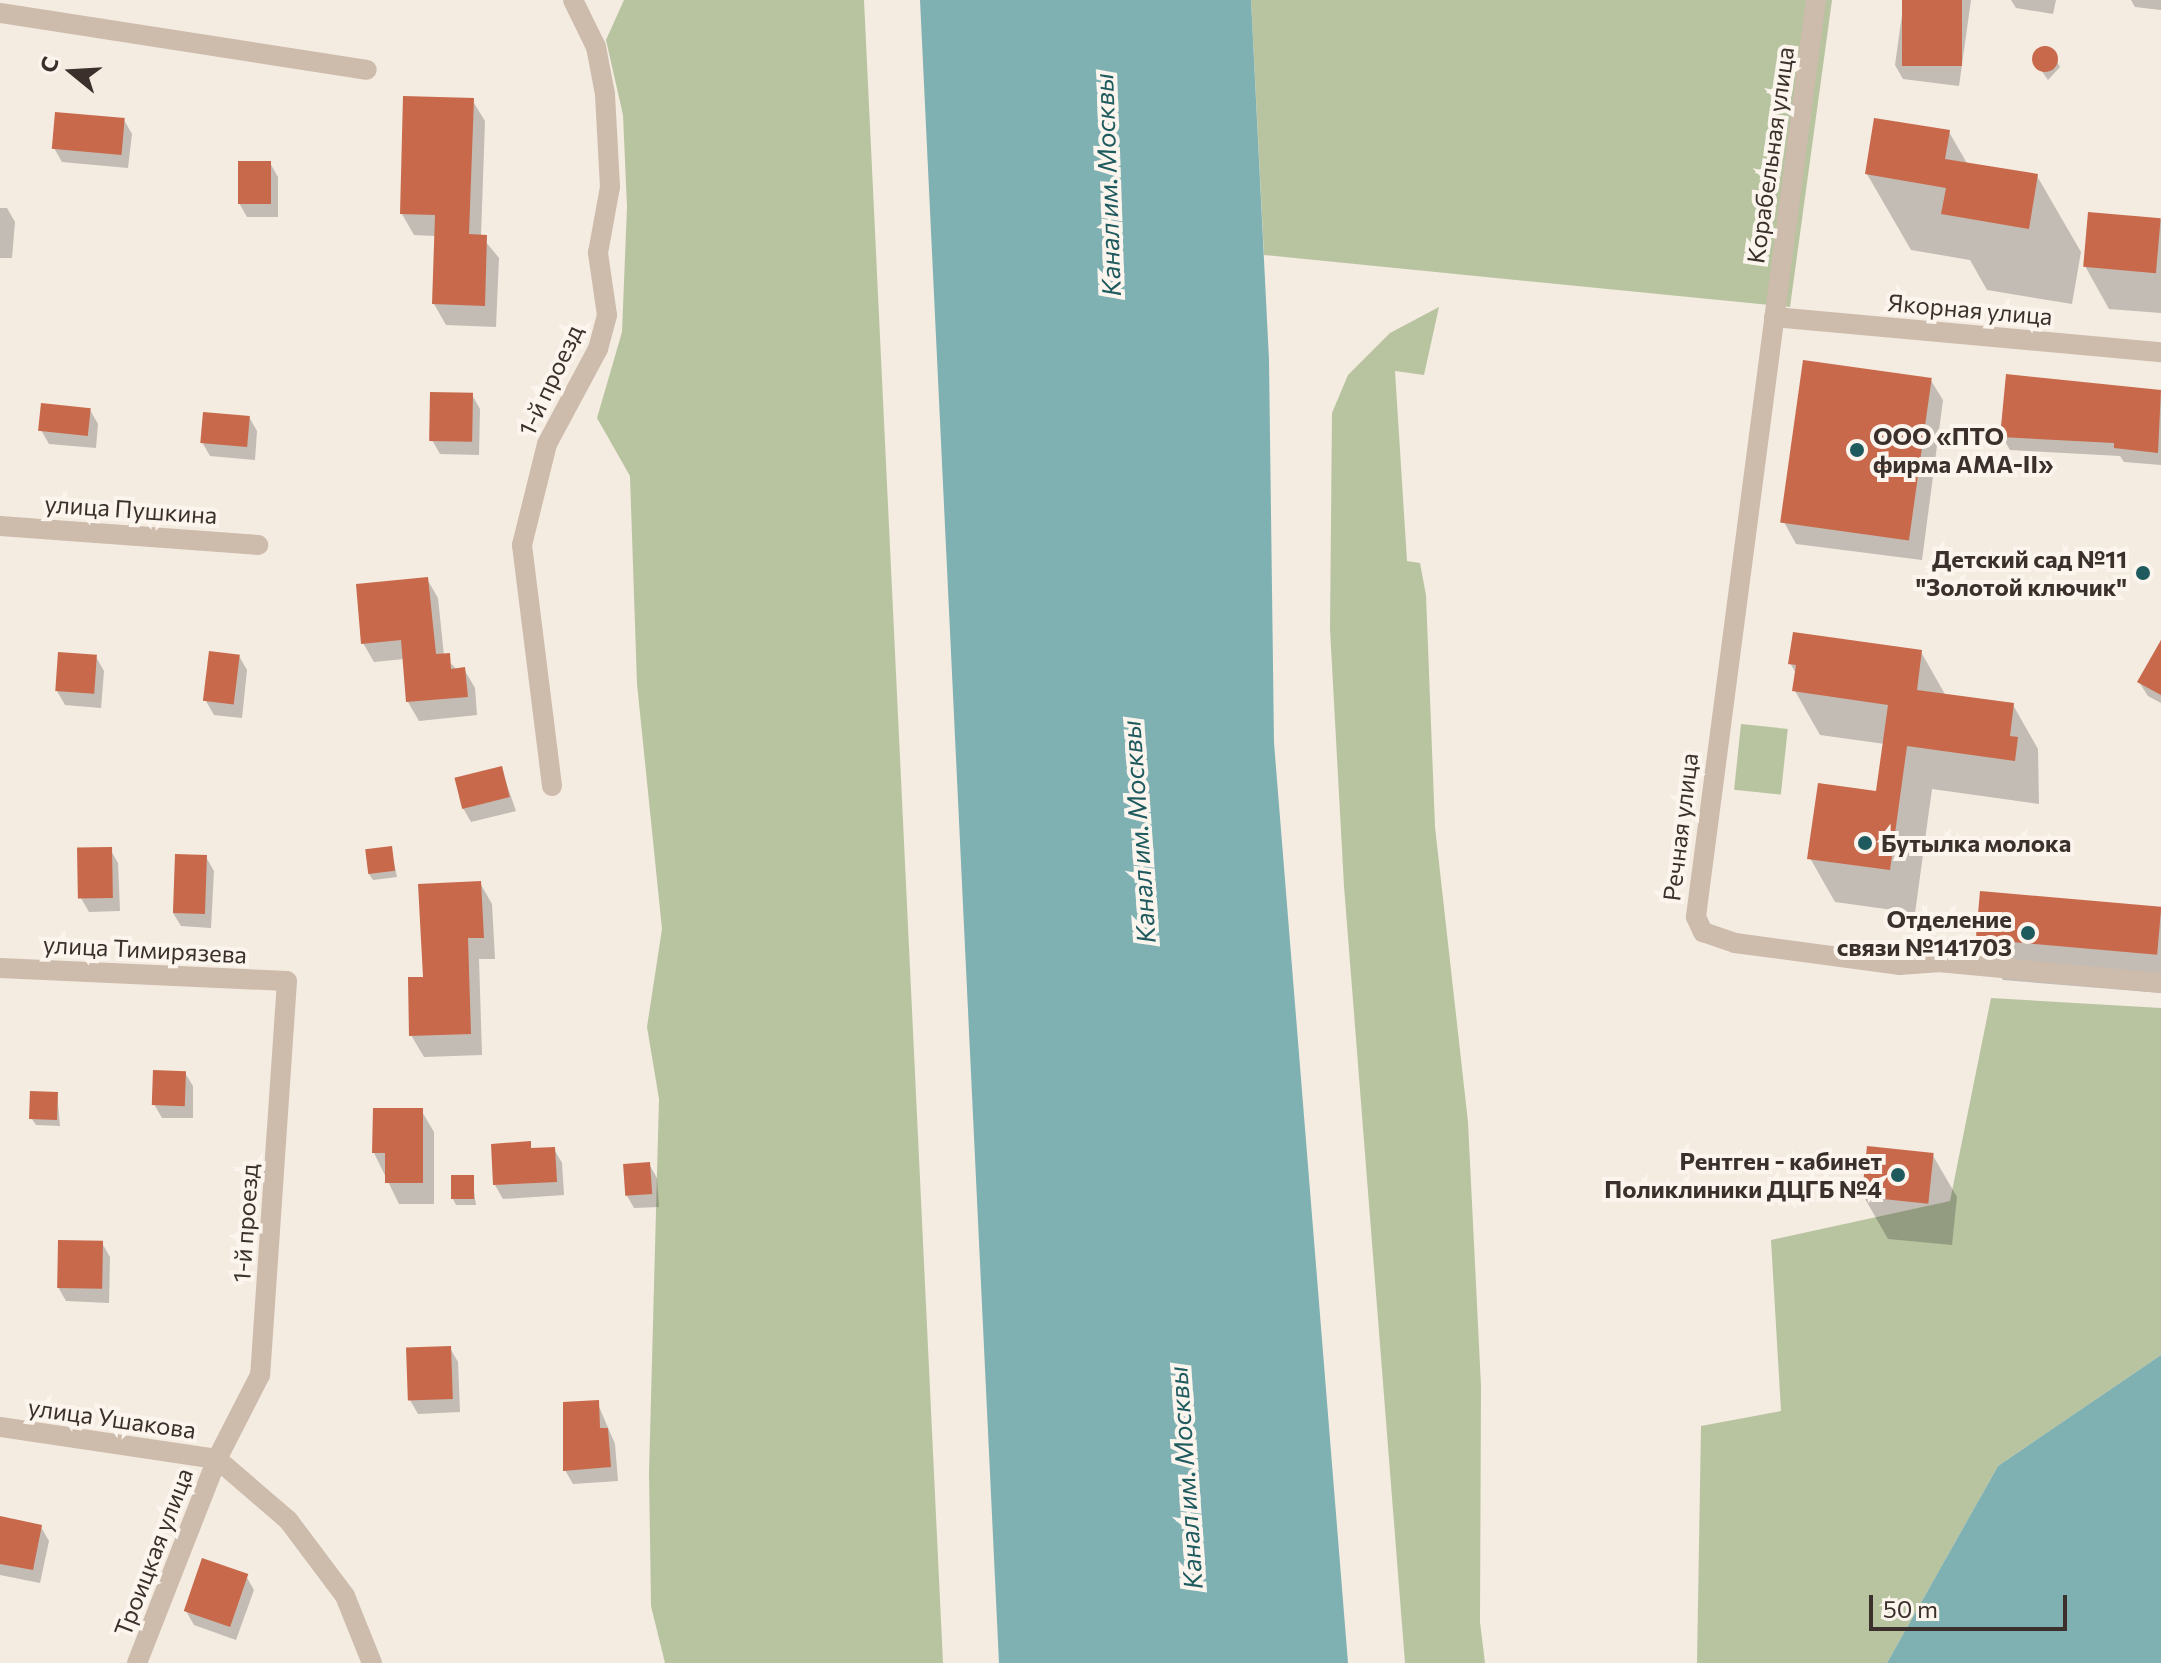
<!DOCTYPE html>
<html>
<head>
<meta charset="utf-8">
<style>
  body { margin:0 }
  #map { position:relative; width:2161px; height:1663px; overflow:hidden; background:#f4ebe1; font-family:Commissioner,sans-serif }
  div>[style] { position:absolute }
  .green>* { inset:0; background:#b8c4a0; transform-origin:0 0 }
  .water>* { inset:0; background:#7fb0b2 }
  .shadow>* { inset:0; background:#0003 }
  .building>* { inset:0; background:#c8694b; transform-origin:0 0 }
  .round { border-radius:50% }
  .minor>* { height:20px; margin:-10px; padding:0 10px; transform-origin:10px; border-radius:10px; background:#cdbbac }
  .dots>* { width:22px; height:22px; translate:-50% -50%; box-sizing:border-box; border:4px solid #fbf5ee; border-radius:50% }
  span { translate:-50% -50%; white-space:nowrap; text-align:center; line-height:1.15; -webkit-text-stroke:8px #fbf5ee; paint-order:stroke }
  .street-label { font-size:24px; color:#3b302b }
  .poi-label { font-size:24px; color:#3b302b; font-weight:700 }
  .left { translate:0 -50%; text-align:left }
  .right { translate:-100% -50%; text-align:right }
  .water-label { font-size:26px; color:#1f5a5e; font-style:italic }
  .north { position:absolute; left:32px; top:32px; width:80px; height:80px; -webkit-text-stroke:6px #fbf5ee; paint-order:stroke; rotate:288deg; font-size:22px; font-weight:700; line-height:32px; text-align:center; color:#3b302b }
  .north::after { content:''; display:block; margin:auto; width:28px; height:36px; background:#3b302b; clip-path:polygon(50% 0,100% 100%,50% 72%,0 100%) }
  .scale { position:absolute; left:1869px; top:1595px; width:198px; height:36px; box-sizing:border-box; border:4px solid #3b302b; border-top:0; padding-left:10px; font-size:24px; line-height:28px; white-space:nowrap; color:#3b302b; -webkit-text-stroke:6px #fbf5ee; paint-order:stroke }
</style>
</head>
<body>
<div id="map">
  <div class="green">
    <div style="clip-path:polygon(624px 0,864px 0,943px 1663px,665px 1663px,651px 1606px,649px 1473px,659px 1099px,647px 1027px,662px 929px,637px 684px,630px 476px,597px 418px,622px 332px,627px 207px,623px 115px,606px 40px)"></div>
    <div style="clip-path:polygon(1251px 0,1832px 0,1790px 307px,1264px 255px)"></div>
    <div style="clip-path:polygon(1439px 307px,1424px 375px,1395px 371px,1407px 561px,1420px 563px,1426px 595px,1435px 827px,1468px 1122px,1481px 1386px,1480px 1622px,1485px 1663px,1405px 1663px,1344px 886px,1330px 629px,1332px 413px,1348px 375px,1390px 333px)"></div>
    <div style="left:1741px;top:724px;width:47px;height:66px;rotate:6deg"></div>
    <div style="clip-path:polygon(1991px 998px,2161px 1008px,2161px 1355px,1998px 1466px,1887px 1663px,1697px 1663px,1701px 1426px,1781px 1411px,1771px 1240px,1950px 1201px)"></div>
  </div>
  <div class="water">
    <div style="clip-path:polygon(920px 0,1251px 0,1269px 360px,1274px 743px,1348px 1663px,999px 1663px)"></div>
    <div style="clip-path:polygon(2161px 1355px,2161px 1663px,1887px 1663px,1998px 1466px)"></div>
  </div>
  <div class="shadow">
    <div style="clip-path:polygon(1904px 0,1971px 0,1959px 86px,1903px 79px,1895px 65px)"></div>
    <div style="clip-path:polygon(2011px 0,2056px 0,2053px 14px,2016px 8px)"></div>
    <div style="clip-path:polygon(2131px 0,2161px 0,2161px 10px,2135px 7px)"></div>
    <div style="clip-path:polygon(2039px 49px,2050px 49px,2060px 67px,2048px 80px,2034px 60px)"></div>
    <div style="clip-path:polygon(472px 100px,485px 121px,481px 236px,499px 258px,496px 327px,446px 325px,434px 304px,436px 236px,414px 235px,402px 214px)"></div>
    <div style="clip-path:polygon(124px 120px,132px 134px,128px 168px,62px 162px,54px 148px)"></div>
    <div style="clip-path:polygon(1949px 132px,1968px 165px,2037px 176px,2081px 252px,2072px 304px,1987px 290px,1970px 260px,1911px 250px,1867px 174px)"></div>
    <div style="clip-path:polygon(270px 163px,278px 177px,278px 217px,247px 217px,239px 203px)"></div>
    <div style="clip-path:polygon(0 208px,7px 208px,15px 222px,12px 258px,0 258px)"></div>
    <div style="clip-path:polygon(2161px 220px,2161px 313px,2109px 309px,2085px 266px)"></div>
    <div style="clip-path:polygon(2008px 376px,2161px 392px,2161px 465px,2124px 462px,2120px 456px,2010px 450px,2002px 436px)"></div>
    <div style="clip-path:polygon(1930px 379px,1943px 400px,1922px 560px,1796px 544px,1784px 522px)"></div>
    <div style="clip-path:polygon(472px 395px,480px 409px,479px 455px,440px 454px,432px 440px)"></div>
    <div style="clip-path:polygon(90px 410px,98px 424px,96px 448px,49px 444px,41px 430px)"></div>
    <div style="clip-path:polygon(249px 417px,257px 431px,255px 460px,210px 456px,202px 442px)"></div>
    <div style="clip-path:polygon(427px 579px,438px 598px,444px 656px,457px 670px,464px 669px,475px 688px,477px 715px,419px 721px,408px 702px,404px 659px,374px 662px,363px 643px)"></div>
    <div style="clip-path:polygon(2161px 644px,2161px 703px,2148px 696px,2139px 682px)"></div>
    <div style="clip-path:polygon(1921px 652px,1946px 696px,2013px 705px,2038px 749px,2039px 804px,1932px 789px,1915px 913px,1835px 902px,1810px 858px,1877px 793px,1885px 744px,1820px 735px,1795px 691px,1797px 675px,1790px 663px)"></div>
    <div style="clip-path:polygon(239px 656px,247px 670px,242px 718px,214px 715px,206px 701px)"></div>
    <div style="clip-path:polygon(96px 657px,104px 671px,101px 708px,65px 705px,57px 691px)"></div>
    <div style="clip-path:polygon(501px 768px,516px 811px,471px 822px,463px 808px)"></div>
    <div style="clip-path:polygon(391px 848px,397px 877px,373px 880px,369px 874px)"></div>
    <div style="clip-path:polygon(110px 849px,118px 863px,120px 911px,89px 912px,81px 898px)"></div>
    <div style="clip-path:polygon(206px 857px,214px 871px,211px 928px,181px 926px,173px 913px)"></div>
    <div style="clip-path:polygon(480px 883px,492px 904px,495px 959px,479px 959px,482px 1055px,424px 1057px,411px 1035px,425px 979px)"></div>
    <div style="clip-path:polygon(2161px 908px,2161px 993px,2003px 980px,1978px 938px)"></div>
    <div style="clip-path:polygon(185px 1073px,193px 1086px,193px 1118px,162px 1118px,154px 1104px)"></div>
    <div style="clip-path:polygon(57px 1094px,60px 1126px,36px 1125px,32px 1119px)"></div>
    <div style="clip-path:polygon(421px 1110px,434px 1132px,434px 1204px,399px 1204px,374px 1153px)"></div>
    <div style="clip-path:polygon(493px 1146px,554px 1149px,562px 1163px,564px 1195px,503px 1199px,495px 1185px)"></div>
    <div style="clip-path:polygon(1932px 1154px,1957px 1197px,1952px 1245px,1888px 1239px,1864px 1197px)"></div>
    <div style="clip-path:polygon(649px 1164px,657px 1178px,659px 1207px,634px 1208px,626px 1194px)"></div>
    <div style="clip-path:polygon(472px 1177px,476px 1205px,456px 1205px,453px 1199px)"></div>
    <div style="clip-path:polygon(102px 1243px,110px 1257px,109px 1303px,66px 1301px,58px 1287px)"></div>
    <div style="clip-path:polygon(450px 1348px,458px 1362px,460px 1412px,418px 1414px,410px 1400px)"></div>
    <div style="clip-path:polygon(597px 1402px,615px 1444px,618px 1481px,573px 1484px,565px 1470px)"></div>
    <div style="clip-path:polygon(0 1518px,41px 1527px,49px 1541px,40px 1583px,0 1575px)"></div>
    <div style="clip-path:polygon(246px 1576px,254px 1590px,236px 1640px,194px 1625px,186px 1611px)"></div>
  </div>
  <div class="building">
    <div style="left:1902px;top:0;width:60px;height:66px"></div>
    <div class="round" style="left:2032px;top:46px;width:26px;height:26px"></div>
    <div style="clip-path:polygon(403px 96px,474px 98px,469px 234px,487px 235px,485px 306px,432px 304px,435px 215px,400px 214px)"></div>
    <div style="left:55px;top:112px;width:70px;height:37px;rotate:5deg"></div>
    <div style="clip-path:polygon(1874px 118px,1950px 130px,1945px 159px,2038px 174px,2029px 229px,1941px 214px,1946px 188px,1865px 174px)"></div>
    <div style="left:238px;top:161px;width:33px;height:43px"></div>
    <div style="left:2088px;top:212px;width:73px;height:55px;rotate:5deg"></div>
    <div style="left:1803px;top:360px;width:130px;height:164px;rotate:8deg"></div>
    <div style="clip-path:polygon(2006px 374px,2161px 390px,2158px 453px,2114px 448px,2114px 443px,2000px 437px)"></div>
    <div style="left:430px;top:392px;width:43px;height:49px;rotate:1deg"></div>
    <div style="left:41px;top:403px;width:50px;height:28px;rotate:6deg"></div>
    <div style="left:203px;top:412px;width:47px;height:31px;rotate:5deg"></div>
    <div style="clip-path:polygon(428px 577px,436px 654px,450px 653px,451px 669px,465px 667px,468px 697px,406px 702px,401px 640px,361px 644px,356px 584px)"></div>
    <div style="clip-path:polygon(1793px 632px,1922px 650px,1917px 690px,2014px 703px,2010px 736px,2018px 737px,2015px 761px,1907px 746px,1890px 870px,1807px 859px,1818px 783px,1876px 791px,1888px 705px,1792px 691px,1796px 665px,1788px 664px)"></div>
    <div style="clip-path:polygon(2161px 640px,2161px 695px,2137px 682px)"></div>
    <div style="left:209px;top:651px;width:31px;height:50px;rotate:7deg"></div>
    <div style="left:58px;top:652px;width:39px;height:39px;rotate:4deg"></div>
    <div style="left:502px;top:766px;width:32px;height:49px;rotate:76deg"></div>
    <div style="left:392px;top:846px;width:25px;height:27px;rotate:83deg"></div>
    <div style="left:112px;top:847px;width:51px;height:35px;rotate:89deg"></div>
    <div style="left:175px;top:854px;width:32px;height:59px;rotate:2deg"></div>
    <div style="clip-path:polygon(481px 881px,484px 938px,468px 938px,471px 1034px,409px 1036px,408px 977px,423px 977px,418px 884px)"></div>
    <div style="left:1980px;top:891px;width:182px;height:48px;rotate:5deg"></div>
    <div style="left:153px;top:1070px;width:33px;height:35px;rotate:2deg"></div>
    <div style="left:30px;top:1091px;width:28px;height:28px;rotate:2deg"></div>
    <div style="clip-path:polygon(373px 1108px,423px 1108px,423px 1183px,385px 1183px,385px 1153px,372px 1153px)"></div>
    <div style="clip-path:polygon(531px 1141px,531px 1148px,555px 1147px,557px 1182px,493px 1185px,491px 1144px)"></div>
    <div style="left:1867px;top:1146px;width:67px;height:51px;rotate:6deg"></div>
    <div style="left:650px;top:1162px;width:32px;height:27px;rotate:86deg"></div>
    <div style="left:451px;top:1175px;width:23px;height:24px"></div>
    <div style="left:58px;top:1240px;width:45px;height:48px;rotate:1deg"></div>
    <div style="left:451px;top:1346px;width:53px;height:45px;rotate:88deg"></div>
    <div style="clip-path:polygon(599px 1400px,600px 1428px,608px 1428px,611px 1467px,563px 1471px,563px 1402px)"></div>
    <div style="clip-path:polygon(0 1516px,42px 1525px,33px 1570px,0 1564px)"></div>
    <div style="left:202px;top:1558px;width:49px;height:56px;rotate:19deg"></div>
  </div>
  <div class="minor">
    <div style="left:1816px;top:0;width:925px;rotate:97.46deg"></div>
    <div style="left:1696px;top:917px;width:17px;rotate:65deg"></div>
    <div style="left:1703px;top:932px;width:34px;rotate:19deg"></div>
    <div style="left:1735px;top:943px;width:165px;rotate:7.6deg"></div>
    <div style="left:1899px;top:965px;width:39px;rotate:-4deg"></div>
    <div style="left:1938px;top:962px;width:224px;rotate:5.4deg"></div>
    <div style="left:0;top:13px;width:371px;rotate:8.8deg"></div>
    <div style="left:1774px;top:317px;width:389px;rotate:5.2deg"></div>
    <div style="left:0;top:526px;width:259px;rotate:4.2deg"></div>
    <div style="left:552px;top:786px;width:243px;rotate:-97.1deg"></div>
    <div style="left:522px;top:545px;width:104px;rotate:-76.1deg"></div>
    <div style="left:547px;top:444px;width:108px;rotate:-61.8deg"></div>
    <div style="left:598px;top:349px;width:35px;rotate:-75deg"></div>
    <div style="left:607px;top:315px;width:63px;rotate:-98.3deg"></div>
    <div style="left:598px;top:253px;width:67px;rotate:-79.7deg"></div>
    <div style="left:610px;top:187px;width:93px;rotate:-93.1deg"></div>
    <div style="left:605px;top:94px;width:48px;rotate:-100.8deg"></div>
    <div style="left:596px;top:47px;width:52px;rotate:-116.1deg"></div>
    <div style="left:0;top:968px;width:287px;rotate:2.6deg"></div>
    <div style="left:287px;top:981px;width:395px;rotate:93.9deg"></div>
    <div style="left:260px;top:1375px;width:94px;rotate:117.1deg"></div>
    <div style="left:217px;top:1459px;width:219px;rotate:111.4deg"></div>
    <div style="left:0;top:1427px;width:219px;rotate:8.4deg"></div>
    <div style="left:217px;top:1459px;width:94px;rotate:40.7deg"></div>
    <div style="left:288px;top:1520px;width:95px;rotate:53.1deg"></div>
    <div style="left:345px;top:1596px;width:72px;rotate:68.1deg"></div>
  </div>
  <div class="dots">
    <div style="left:1857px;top:450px;background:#1f5a5e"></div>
    <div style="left:2143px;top:573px;background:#1f5a5e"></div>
    <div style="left:1865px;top:843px;background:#1f5a5e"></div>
    <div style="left:2028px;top:933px;background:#1f5a5e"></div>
    <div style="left:1898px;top:1175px;background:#1f5a5e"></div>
  </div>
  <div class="street-label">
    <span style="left:1770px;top:155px;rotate:-82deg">Корабельная улица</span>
    <span style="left:1970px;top:309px;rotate:5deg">Якорная улица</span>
    <span style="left:550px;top:380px;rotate:-65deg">1-й проезд</span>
    <span style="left:131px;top:509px;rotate:4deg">улица Пушкина</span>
    <span style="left:1680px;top:827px;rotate:-83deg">Речная улица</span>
    <span style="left:145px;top:949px;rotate:3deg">улица Тимирязева</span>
    <span style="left:245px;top:1223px;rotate:-86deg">1-й проезд</span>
    <span style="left:112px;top:1418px;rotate:8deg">улица Ушакова</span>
    <span style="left:153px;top:1552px;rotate:-69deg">Троицкая улица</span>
  </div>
  <div class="poi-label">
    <span class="left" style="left:1873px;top:450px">ООО «ПТО<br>фирма АМА-II»</span>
    <span class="right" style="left:2127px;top:573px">Детский сад №11<br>"Золотой ключик"</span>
    <span class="left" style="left:1881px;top:843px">Бутылка молока</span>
    <span class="right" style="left:2012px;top:933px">Отделение<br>связи №141703</span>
    <span class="right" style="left:1882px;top:1175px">Рентген - кабинет<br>Поликлиники ДЦГБ №4</span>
  </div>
  <div class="water-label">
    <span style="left:1107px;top:185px;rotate:-92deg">Канал им. Москвы</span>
    <span style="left:1138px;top:832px;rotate:-94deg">Канал им. Москвы</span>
    <span style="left:1185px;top:1478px;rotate:-94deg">Канал им. Москвы</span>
  </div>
  <div class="north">С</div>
  <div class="scale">50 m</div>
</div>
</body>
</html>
